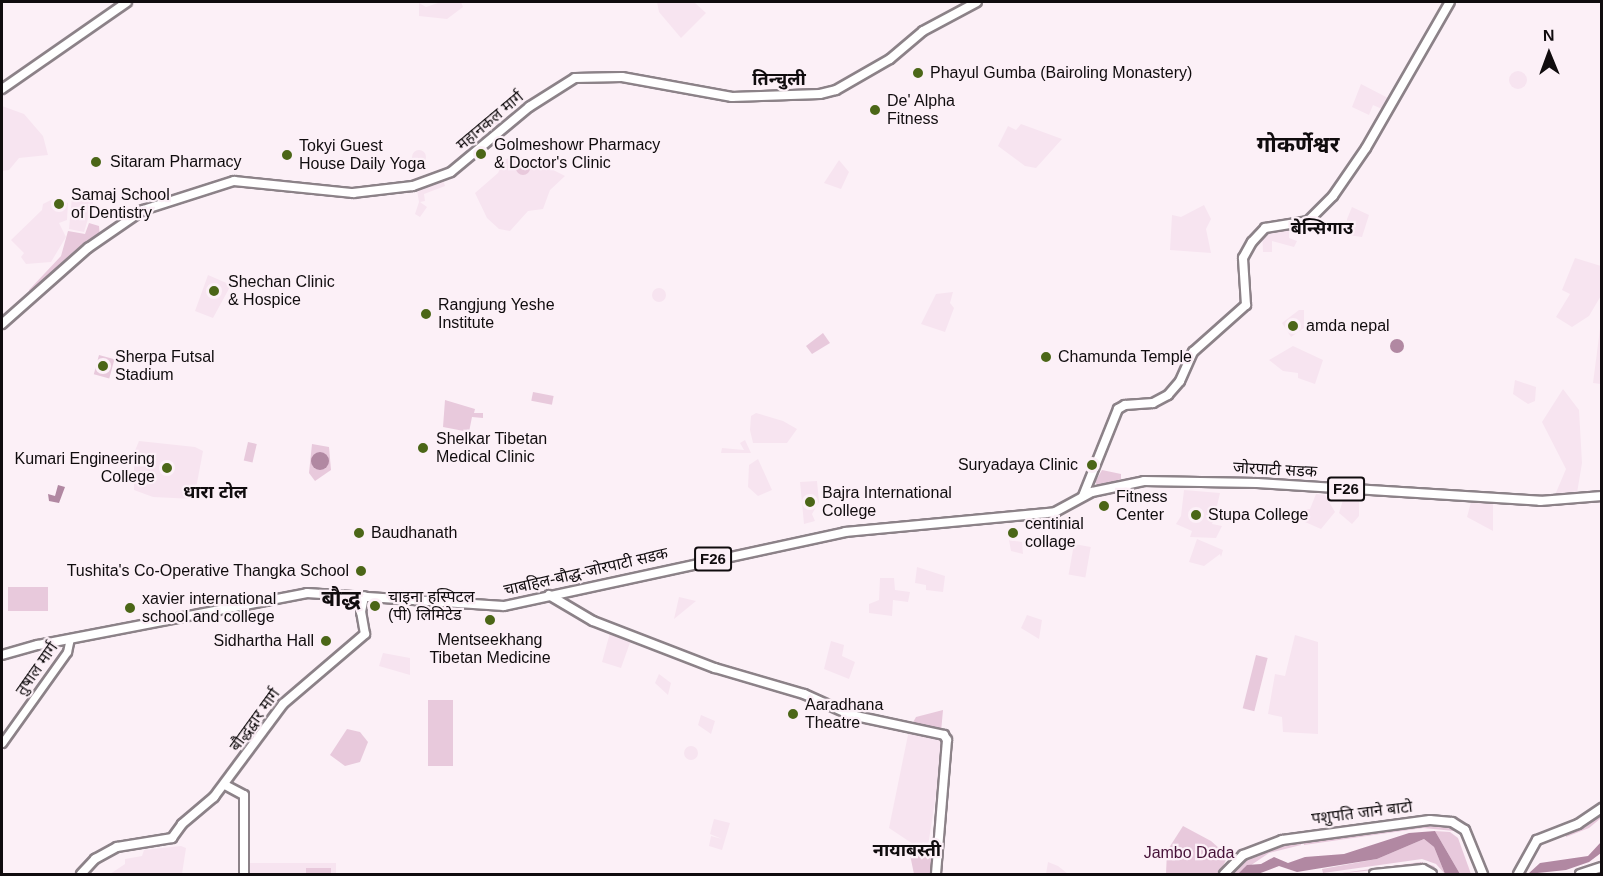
<!DOCTYPE html>
<html>
<head>
<meta charset="utf-8">
<style>
  body { margin:0 }
  #map { position:relative; width:1603px; height:876px; overflow:hidden; background:#fcf0f7; font-family:Arial,"Noto Sans Devanagari",sans-serif }
  div>[style] { position:absolute }
  .built>* { inset:0; background:#f7e4f0; transform-origin:0 0 }
  .round { border-radius:50% }
  .green>* { inset:0; background:#e8c9dc; transform-origin:0 0 }
  .water>* { inset:0; background:#b188a2 }
  .roads { filter:drop-shadow(2px 0 #8c8288) drop-shadow(-2px 0 #8c8288) drop-shadow(0 2px #8c8288) drop-shadow(0 -2px #8c8288) }
  .minor>* { height:7px; margin:-3.5px; padding:0 3.5px; transform-origin:3.5px; border-radius:3.5px; background:#fff }
  .major>* { height:8px; margin:-4px; padding:0 4px; transform-origin:4px; border-radius:4px; background:#fff }
  .dots>* { width:16px; height:16px; translate:-50% -50%; box-sizing:border-box; border:3px solid #fcf0f7; border-radius:50% }
  span { translate:-50% -50%; white-space:nowrap; text-align:center; line-height:1.15; -webkit-text-stroke:4.5px #fcf0f7; paint-order:stroke }
  .shield-label span { padding:2px 4px; background:#fcf0f7; border:2px solid; border-radius:4px; -webkit-text-stroke-width:0 }
  .shield-label { font-size:15px; color:#100c0e; font-weight:700 }
  .poi-label { font-size:16px; color:#100c0e }
  .left { translate:0 -50%; text-align:left }
  .right { translate:-100% -50%; text-align:right }
  .street-label { font-size:16px; color:#100c0e }
  .park-label { font-size:16px; color:#461338 }
  .neighbourhood-label { font-size:18px; color:#100c0e; font-weight:700 }
  .district-label { font-size:22px; color:#100c0e; font-weight:700 }
  .frame { position:absolute; inset:0; border:3px solid #100c0e; pointer-events:none }
  .north { position:absolute; left:1519px; top:24px; width:60px; height:60px; -webkit-text-stroke:4px #fcf0f7; paint-order:stroke; rotate:359deg; font-size:16px; font-weight:700; line-height:24px; text-align:center; color:#100c0e }
  .north::after { content:''; display:block; margin:auto; width:21px; height:27px; background:#100c0e; clip-path:polygon(50% 0,100% 100%,50% 72%,0 100%) }
</style>
</head>
<body>
<div id="map">
  <div class="built">
    <div style="clip-path:polygon(441px 2px,461px 2px,463px 7px,447px 19px,419px 16px,419px 3px,426px 7px)"></div>
    <div style="clip-path:polygon(657px 2px,694px 2px,706px 13px,681px 38px,659px 12px)"></div>
    <div class="round" style="left:1509px;top:71px;width:18px;height:18px"></div>
    <div style="clip-path:polygon(1361px 84px,1388px 98px,1382px 109px,1373px 105px,1369px 115px,1352px 107px)"></div>
    <div style="clip-path:polygon(2px 106px,24px 114px,43px 136px,48px 155px,19px 158px,9px 170px,2px 171px)"></div>
    <div class="round" style="left:488px;top:111px;width:14px;height:14px"></div>
    <div style="clip-path:polygon(1021px 124px,1062px 139px,1036px 168px,1025px 166px,998px 146px,1008px 126px,1016px 130px)"></div>
    <div class="round" style="left:412px;top:150px;width:14px;height:14px"></div>
    <div style="clip-path:polygon(514px 156px,534px 160px,565px 176px,550px 190px,543px 209px,528px 211px,510px 231px,499px 229px,487px 218px,475px 193px,498px 173px,504px 160px)"></div>
    <div style="clip-path:polygon(839px 160px,849px 172px,841px 189px,824px 183px)"></div>
    <div style="clip-path:polygon(443px 180px,445px 186px,424px 194px,425px 201px,420px 202px,427px 207px,420px 217px,415px 214px,419px 202px,417px 190px)"></div>
    <div style="clip-path:polygon(73px 186px,96px 193px,84px 232px,69px 229px)"></div>
    <div style="clip-path:polygon(53px 199px,68px 203px,67px 220px,59px 223px,66px 237px,51px 262px,26px 264px,21px 257px,24px 253px,11px 240px,42px 210px,43px 204px)"></div>
    <div style="clip-path:polygon(1204px 205px,1211px 219px,1206px 229px,1211px 253px,1170px 250px,1172px 215px,1181px 217px)"></div>
    <div style="clip-path:polygon(1352px 207px,1369px 215px,1362px 237px,1348px 235px,1347px 219px)"></div>
    <div style="clip-path:polygon(1289px 226px,1289px 238px,1297px 241px,1294px 247px,1272px 241px,1272px 252px,1263px 252px,1262px 231px)"></div>
    <div style="clip-path:polygon(1575px 258px,1601px 266px,1602px 294px,1589px 316px,1572px 327px,1556px 317px,1570px 294px,1562px 290px)"></div>
    <div style="clip-path:polygon(208px 275px,231px 285px,213px 318px,195px 311px)"></div>
    <div class="round" style="left:652px;top:288px;width:14px;height:14px"></div>
    <div style="clip-path:polygon(953px 292px,950px 303px,954px 308px,945px 332px,921px 324px,936px 294px)"></div>
    <div style="clip-path:polygon(1299px 310px,1304px 310px,1304px 328px,1291px 337px,1282px 323px)"></div>
    <div style="clip-path:polygon(1601px 321px,1601px 384px,1593px 383px)"></div>
    <div style="clip-path:polygon(1293px 346px,1323px 360px,1315px 384px,1298px 378px,1298px 373px,1283px 371px,1269px 360px)"></div>
    <div style="clip-path:polygon(1515px 380px,1536px 387px,1535px 401px,1528px 404px,1513px 394px)"></div>
    <div style="clip-path:polygon(1563px 389px,1579px 410px,1582px 463px,1577px 493px,1555px 495px,1566px 469px,1542px 422px)"></div>
    <div style="clip-path:polygon(756px 413px,783px 421px,797px 429px,787px 443px,753px 443px,750px 430px,751px 416px)"></div>
    <div style="clip-path:polygon(745px 440px,751px 453px,721px 453px,722px 448px,744px 450px,740px 443px)"></div>
    <div style="clip-path:polygon(139px 441px,195px 447px,203px 451px,194px 499px,153px 497px,134px 490px,134px 453px)"></div>
    <div style="clip-path:polygon(758px 459px,772px 490px,758px 496px,748px 487px,749px 465px)"></div>
    <div style="clip-path:polygon(817px 481px,819px 502px,812px 514px,815px 521px,804px 524px,800px 482px)"></div>
    <div style="clip-path:polygon(1184px 490px,1220px 493px,1217px 506px,1212px 506px,1209px 514px,1215px 516px,1212px 524px,1222px 526px,1216px 538px,1190px 537px,1192px 531px,1176px 524px,1181px 516px)"></div>
    <div style="clip-path:polygon(1316px 494px,1325px 495px,1335px 512px,1321px 529px,1296px 518px,1299px 510px,1310px 509px)"></div>
    <div style="clip-path:polygon(1344px 497px,1359px 498px,1359px 516px,1352px 524px,1339px 513px)"></div>
    <div style="clip-path:polygon(1471px 502px,1493px 504px,1493px 531px,1467px 517px)"></div>
    <div style="clip-path:polygon(1197px 539px,1223px 550px,1221px 557px,1220px 554px,1204px 566px,1189px 562px)"></div>
    <div style="clip-path:polygon(1009px 540px,1022px 542px,1023px 554px,1011px 551px)"></div>
    <div style="left:1074px;top:544px;width:17px;height:31px;rotate:10deg"></div>
    <div style="clip-path:polygon(917px 567px,945px 576px,943px 592px,926px 590px,926px 585px,915px 583px)"></div>
    <div style="clip-path:polygon(880px 578px,894px 578px,895px 590px,910px 592px,908px 602px,893px 600px,892px 616px,869px 613px,869px 604px,879px 600px)"></div>
    <div style="clip-path:polygon(679px 597px,696px 601px,674px 619px)"></div>
    <div style="clip-path:polygon(1027px 615px,1042px 620px,1039px 639px,1021px 628px)"></div>
    <div style="clip-path:polygon(611px 629px,632px 637px,621px 668px,602px 662px)"></div>
    <div style="clip-path:polygon(1295px 635px,1318px 642px,1318px 734px,1283px 732px,1282px 717px,1268px 714px,1275px 674px,1285px 676px)"></div>
    <div style="clip-path:polygon(831px 641px,844px 645px,842px 656px,855px 662px,849px 679px,824px 669px)"></div>
    <div style="clip-path:polygon(383px 653px,410px 658px,410px 675px,379px 666px)"></div>
    <div style="clip-path:polygon(659px 674px,671px 683px,668px 695px,655px 683px)"></div>
    <div style="clip-path:polygon(701px 715px,715px 721px,711px 734px,698px 725px)"></div>
    <div style="clip-path:polygon(909px 730px,945px 737px,928px 846px,913px 844px,889px 828px)"></div>
    <div class="round" style="left:684px;top:746px;width:14px;height:14px"></div>
    <div style="clip-path:polygon(714px 819px,730px 823px,722px 850px,709px 846px,711px 836px,722px 839px,710px 834px)"></div>
    <div style="clip-path:polygon(181px 846px,186px 848px,182px 874px,110px 874px,125px 864px,125px 859px,142px 856px,144px 850px)"></div>
    <div style="clip-path:polygon(1048px 862px,1058px 866px,1068px 874px,1046px 874px)"></div>
    <div style="left:336px;top:863px;width:11px;height:89px;rotate:90deg"></div>
  </div>
  <div class="green">
    <div class="round" style="left:516px;top:161px;width:14px;height:14px"></div>
    <div style="clip-path:polygon(89px 223px,99px 226px,100px 238px,31px 299px,29px 290px,61px 256px,68px 231px,85px 234px)"></div>
    <div style="clip-path:polygon(823px 333px,830px 343px,812px 354px,806px 346px)"></div>
    <div style="left:99px;top:355px;width:16px;height:20px;rotate:15deg"></div>
    <div style="left:533px;top:392px;width:21px;height:9px;rotate:11deg"></div>
    <div style="clip-path:polygon(445px 400px,475px 409px,474px 413px,483px 413px,483px 418px,472px 417px,469px 432px,443px 427px)"></div>
    <div style="left:248px;top:442px;width:9px;height:19px;rotate:13deg"></div>
    <div style="clip-path:polygon(312px 444px,329px 447px,331px 470px,315px 481px,309px 473px)"></div>
    <div style="clip-path:polygon(1102px 470px,1121px 474px,1121px 479px,1098px 486px,1095px 482px)"></div>
    <div style="left:8px;top:587px;width:40px;height:24px"></div>
    <div style="left:1256px;top:655px;width:12px;height:55px;rotate:14deg"></div>
    <div style="left:428px;top:700px;width:25px;height:66px"></div>
    <div style="clip-path:polygon(943px 710px,941px 732px,911px 726px,916px 717px)"></div>
    <div style="clip-path:polygon(347px 729px,360px 732px,368px 742px,360px 762px,345px 766px,330px 755px)"></div>
    <div style="clip-path:polygon(1601px 812px,1601px 818px,1589px 828px,1566px 837px,1565px 833px)"></div>
    <div style="clip-path:polygon(1441px 823px,1457px 827px,1454px 831px,1423px 828px,1304px 845px,1303px 839px)"></div>
    <div style="clip-path:polygon(1183px 826px,1211px 841px,1228px 856px,1219px 874px,1166px 874px,1167px 851px)"></div>
    <div style="clip-path:polygon(1435px 831px,1450px 832px,1458px 838px,1471px 874px,1460px 874px)"></div>
    <div style="clip-path:polygon(1300px 839px,1301px 845px,1269px 853px,1238px 874px,1228px 874px,1233px 865px,1254px 852px)"></div>
    <div style="clip-path:polygon(1424px 839px,1434px 847px,1445px 874px,1436px 864px,1422px 859px,1323px 873px,1322px 869px,1377px 859px)"></div>
    <div style="clip-path:polygon(909px 850px,933px 858px,935px 874px,914px 874px)"></div>
    <div style="clip-path:polygon(1421px 862px,1434px 866px,1439px 874px,1424px 865px,1335px 874px)"></div>
    <div style="left:306px;top:868px;width:25px;height:6px"></div>
  </div>
  <div class="water">
    <div class="round" style="left:1390px;top:339px;width:14px;height:14px"></div>
    <div class="round" style="left:311px;top:452px;width:18px;height:18px"></div>
    <div style="clip-path:polygon(58px 485px,65px 487px,59px 503px,49px 501px,48px 494px,55px 496px)"></div>
    <div style="clip-path:polygon(1435px 831px,1460px 874px,1445px 874px,1434px 847px,1424px 839px,1377px 859px,1297px 872px,1279px 866px,1258px 874px,1238px 874px,1247px 865px,1261px 864px,1274px 857px,1288px 863px,1305px 857px,1344px 854px,1409px 833px)"></div>
    <div style="clip-path:polygon(1601px 842px,1601px 853px,1589px 862px,1566px 870px,1528px 874px,1540px 863px,1588px 856px)"></div>
  </div>
  <div class="roads">
    <div class="minor">
      <div style="left:2px;top:743px;width:112px;rotate:-54.5deg"></div>
      <div style="left:67px;top:652px;width:14px;rotate:-78deg"></div>
    </div>
    <div class="major">
      <div style="left:2px;top:89px;width:152px;rotate:-34.8deg"></div>
      <div style="left:2px;top:324px;width:115px;rotate:-41.5deg"></div>
      <div style="left:88px;top:248px;width:67px;rotate:-34.6deg"></div>
      <div style="left:143px;top:210px;width:96px;rotate:-17.7deg"></div>
      <div style="left:234px;top:181px;width:120px;rotate:5.8deg"></div>
      <div style="left:353px;top:193px;width:60px;rotate:-6.7deg"></div>
      <div style="left:413px;top:186px;width:40px;rotate:-20.2deg"></div>
      <div style="left:451px;top:172px;width:102px;rotate:-39.8deg"></div>
      <div style="left:529px;top:107px;width:54px;rotate:-32.2deg"></div>
      <div style="left:575px;top:78px;width:47px;rotate:-1.2deg"></div>
      <div style="left:622px;top:77px;width:112px;rotate:10.3deg"></div>
      <div style="left:732px;top:97px;width:88px;rotate:-2deg"></div>
      <div style="left:820px;top:94px;width:16px;rotate:-14deg"></div>
      <div style="left:836px;top:90px;width:62px;rotate:-29.9deg"></div>
      <div style="left:890px;top:59px;width:43px;rotate:-40.3deg"></div>
      <div style="left:923px;top:31px;width:61px;rotate:-28.2deg"></div>
      <div style="left:1083px;top:496px;width:94px;rotate:-68.1deg"></div>
      <div style="left:1118px;top:409px;width:8px;rotate:-30deg"></div>
      <div style="left:1125px;top:405px;width:28px;rotate:-4deg"></div>
      <div style="left:1153px;top:403px;width:17px;rotate:-28deg"></div>
      <div style="left:1168px;top:395px;width:18px;rotate:-49deg"></div>
      <div style="left:1180px;top:381px;width:32px;rotate:-66deg"></div>
      <div style="left:1193px;top:352px;width:71px;rotate:-41.6deg"></div>
      <div style="left:1246px;top:305px;width:47px;rotate:-93.7deg"></div>
      <div style="left:1243px;top:258px;width:18px;rotate:-61deg"></div>
      <div style="left:1252px;top:242px;width:19px;rotate:-47deg"></div>
      <div style="left:1265px;top:228px;width:44px;rotate:-9.2deg"></div>
      <div style="left:1308px;top:221px;width:35px;rotate:-45deg"></div>
      <div style="left:1333px;top:196px;width:58px;rotate:-55.5deg"></div>
      <div style="left:1366px;top:148px;width:168px;rotate:-60.1deg"></div>
      <div style="left:549px;top:595px;width:51px;rotate:30.6deg"></div>
      <div style="left:593px;top:621px;width:131px;rotate:21.1deg"></div>
      <div style="left:715px;top:668px;width:93px;rotate:16.3deg"></div>
      <div style="left:804px;top:694px;width:51px;rotate:24.1deg"></div>
      <div style="left:851px;top:715px;width:95px;rotate:12.1deg"></div>
      <div style="left:944px;top:735px;width:6px;rotate:59deg"></div>
      <div style="left:947px;top:740px;width:134px;rotate:94.7deg"></div>
      <div style="left:2px;top:655px;width:37px;rotate:-16deg"></div>
      <div style="left:38px;top:645px;width:274px;rotate:-10.9deg"></div>
      <div style="left:307px;top:593px;width:197px;rotate:3.8deg"></div>
      <div style="left:504px;top:606px;width:349px;rotate:-12.2deg"></div>
      <div style="left:845px;top:532px;width:211px;rotate:-5.4deg"></div>
      <div style="left:1055px;top:512px;width:42px;rotate:-28.4deg"></div>
      <div style="left:1092px;top:492px;width:53px;rotate:-11.9deg"></div>
      <div style="left:1144px;top:481px;width:113px;rotate:1deg"></div>
      <div style="left:1257px;top:483px;width:284px;rotate:3.6deg"></div>
      <div style="left:1540px;top:501px;width:62px;rotate:-4.6deg"></div>
      <div style="left:225px;top:785px;width:21px;rotate:28deg"></div>
      <div style="left:244px;top:795px;width:79px;rotate:90deg"></div>
      <div style="left:81px;top:874px;width:21px;rotate:-47deg"></div>
      <div style="left:95px;top:859px;width:25px;rotate:-29deg"></div>
      <div style="left:117px;top:847px;width:56px;rotate:-9.3deg"></div>
      <div style="left:172px;top:838px;width:17px;rotate:-54deg"></div>
      <div style="left:182px;top:824px;width:42px;rotate:-40.2deg"></div>
      <div style="left:214px;top:797px;width:116px;rotate:-53.4deg"></div>
      <div style="left:283px;top:704px;width:108px;rotate:-40.5deg"></div>
      <div style="left:365px;top:634px;width:22px;rotate:-100deg"></div>
      <div style="left:361px;top:612px;width:16px;rotate:-79deg"></div>
      <div style="left:1224px;top:874px;width:27px;rotate:-45deg"></div>
      <div style="left:1243px;top:855px;width:42px;rotate:-21deg"></div>
      <div style="left:1282px;top:840px;width:149px;rotate:-7.7deg"></div>
      <div style="left:1430px;top:820px;width:22px;rotate:5deg"></div>
      <div style="left:1452px;top:822px;width:15px;rotate:32deg"></div>
      <div style="left:1465px;top:830px;width:48px;rotate:67.8deg"></div>
      <div style="left:1374px;top:874px;width:49px;rotate:-5.8deg"></div>
      <div style="left:1423px;top:869px;width:10px;rotate:29deg"></div>
      <div style="left:1518px;top:874px;width:39px;rotate:-61deg"></div>
      <div style="left:1537px;top:840px;width:44px;rotate:-21.3deg"></div>
      <div style="left:1578px;top:824px;width:29px;rotate:-34deg"></div>
      <div style="left:1580px;top:874px;width:23px;rotate:-18deg"></div>
    </div>
  </div>
  <div class="dots">
    <div style="left:918px;top:73px;background:#4b6617"></div>
    <div style="left:875px;top:110px;background:#4b6617"></div>
    <div style="left:481px;top:154px;background:#4b6617"></div>
    <div style="left:287px;top:155px;background:#4b6617"></div>
    <div style="left:96px;top:162px;background:#4b6617"></div>
    <div style="left:59px;top:204px;background:#4b6617"></div>
    <div style="left:214px;top:291px;background:#4b6617"></div>
    <div style="left:426px;top:314px;background:#4b6617"></div>
    <div style="left:1293px;top:326px;background:#4b6617"></div>
    <div style="left:1046px;top:357px;background:#4b6617"></div>
    <div style="left:103px;top:366px;background:#4b6617"></div>
    <div style="left:423px;top:448px;background:#4b6617"></div>
    <div style="left:1092px;top:465px;background:#4b6617"></div>
    <div style="left:167px;top:468px;background:#4b6617"></div>
    <div style="left:810px;top:502px;background:#4b6617"></div>
    <div style="left:1104px;top:506px;background:#4b6617"></div>
    <div style="left:1196px;top:515px;background:#4b6617"></div>
    <div style="left:359px;top:533px;background:#4b6617"></div>
    <div style="left:1013px;top:533px;background:#4b6617"></div>
    <div style="left:361px;top:571px;background:#4b6617"></div>
    <div style="left:375px;top:606px;background:#4b6617"></div>
    <div style="left:130px;top:608px;background:#4b6617"></div>
    <div style="left:490px;top:620px;background:#4b6617"></div>
    <div style="left:326px;top:641px;background:#4b6617"></div>
    <div style="left:793px;top:714px;background:#4b6617"></div>
  </div>
  <div class="shield-label">
    <span style="left:1346px;top:489px">F26</span>
    <span style="left:713px;top:559px">F26</span>
  </div>
  <div class="poi-label">
    <span class="left" style="left:930px;top:73px">Phayul Gumba (Bairoling Monastery)</span>
    <span class="left" style="left:887px;top:110px">De' Alpha<br>Fitness</span>
    <span class="left" style="left:494px;top:154px">Golmeshowr Pharmacy<br>&amp; Doctor's Clinic</span>
    <span class="left" style="left:299px;top:155px">Tokyi Guest<br>House Daily Yoga</span>
    <span class="left" style="left:110px;top:162px">Sitaram Pharmacy</span>
    <span class="left" style="left:71px;top:204px">Samaj School<br>of Dentistry</span>
    <span class="left" style="left:228px;top:291px">Shechan Clinic<br>&amp; Hospice</span>
    <span class="left" style="left:438px;top:314px">Rangjung Yeshe<br>Institute</span>
    <span class="left" style="left:1306px;top:326px">amda nepal</span>
    <span class="left" style="left:115px;top:366px">Sherpa Futsal<br>Stadium</span>
    <span class="left" style="left:1058px;top:357px">Chamunda Temple</span>
    <span class="left" style="left:436px;top:448px">Shelkar Tibetan<br>Medical Clinic</span>
    <span class="right" style="left:155px;top:468px">Kumari Engineering<br>College</span>
    <span class="right" style="left:1078px;top:465px">Suryadaya Clinic</span>
    <span class="left" style="left:822px;top:502px">Bajra International<br>College</span>
    <span class="left" style="left:1116px;top:506px">Fitness<br>Center</span>
    <span class="left" style="left:1208px;top:515px">Stupa College</span>
    <span class="left" style="left:1025px;top:533px">centinial<br>collage</span>
    <span class="left" style="left:371px;top:533px">Baudhanath</span>
    <span class="right" style="left:349px;top:571px">Tushita's Co-Operative Thangka School</span>
    <span class="left" style="left:388px;top:606px">चाइना हस्पिटल<br>(पी) लिमिटेड</span>
    <span class="left" style="left:142px;top:608px">xavier international<br>school and college</span>
    <span style="left:490px;top:649px">Mentseekhang<br>Tibetan Medicine</span>
    <span class="right" style="left:314px;top:641px">Sidhartha Hall</span>
    <span class="left" style="left:805px;top:714px">Aaradhana<br>Theatre</span>
  </div>
  <div class="street-label">
    <span style="left:490px;top:121px;rotate:-40deg">महानकल मार्ग</span>
    <span style="left:1275px;top:470px;rotate:3deg">जोरपाटी सडक</span>
    <span style="left:586px;top:572px;rotate:-13deg">चाबहिल-बौद्ध-जोरपाटी सडक</span>
    <span style="left:37px;top:669px;rotate:-55deg">तुषाल मार्ग</span>
    <span style="left:255px;top:720px;rotate:-54deg">बौद्धद्वार मार्ग</span>
    <span style="left:1362px;top:813px;rotate:-7deg">पशुपति जाने बाटो</span>
  </div>
  <div class="park-label">
    <span style="left:1189px;top:853px">Jambo Dada</span>
  </div>
  <div class="neighbourhood-label">
    <span style="left:779px;top:79px">तिन्चुली</span>
    <span style="left:1322px;top:228px">बेन्सिगाउ</span>
    <span style="left:215px;top:492px">धारा टोल</span>
    <span style="left:907px;top:850px">नायाबस्ती</span>
  </div>
  <div class="district-label">
    <span style="left:1298px;top:145px">गोकर्णेश्वर</span>
    <span style="left:341px;top:599px">बौद्ध</span>
  </div>
  <div class="frame"></div>
  <div class="north">N</div>
</div>
</body>
</html>
